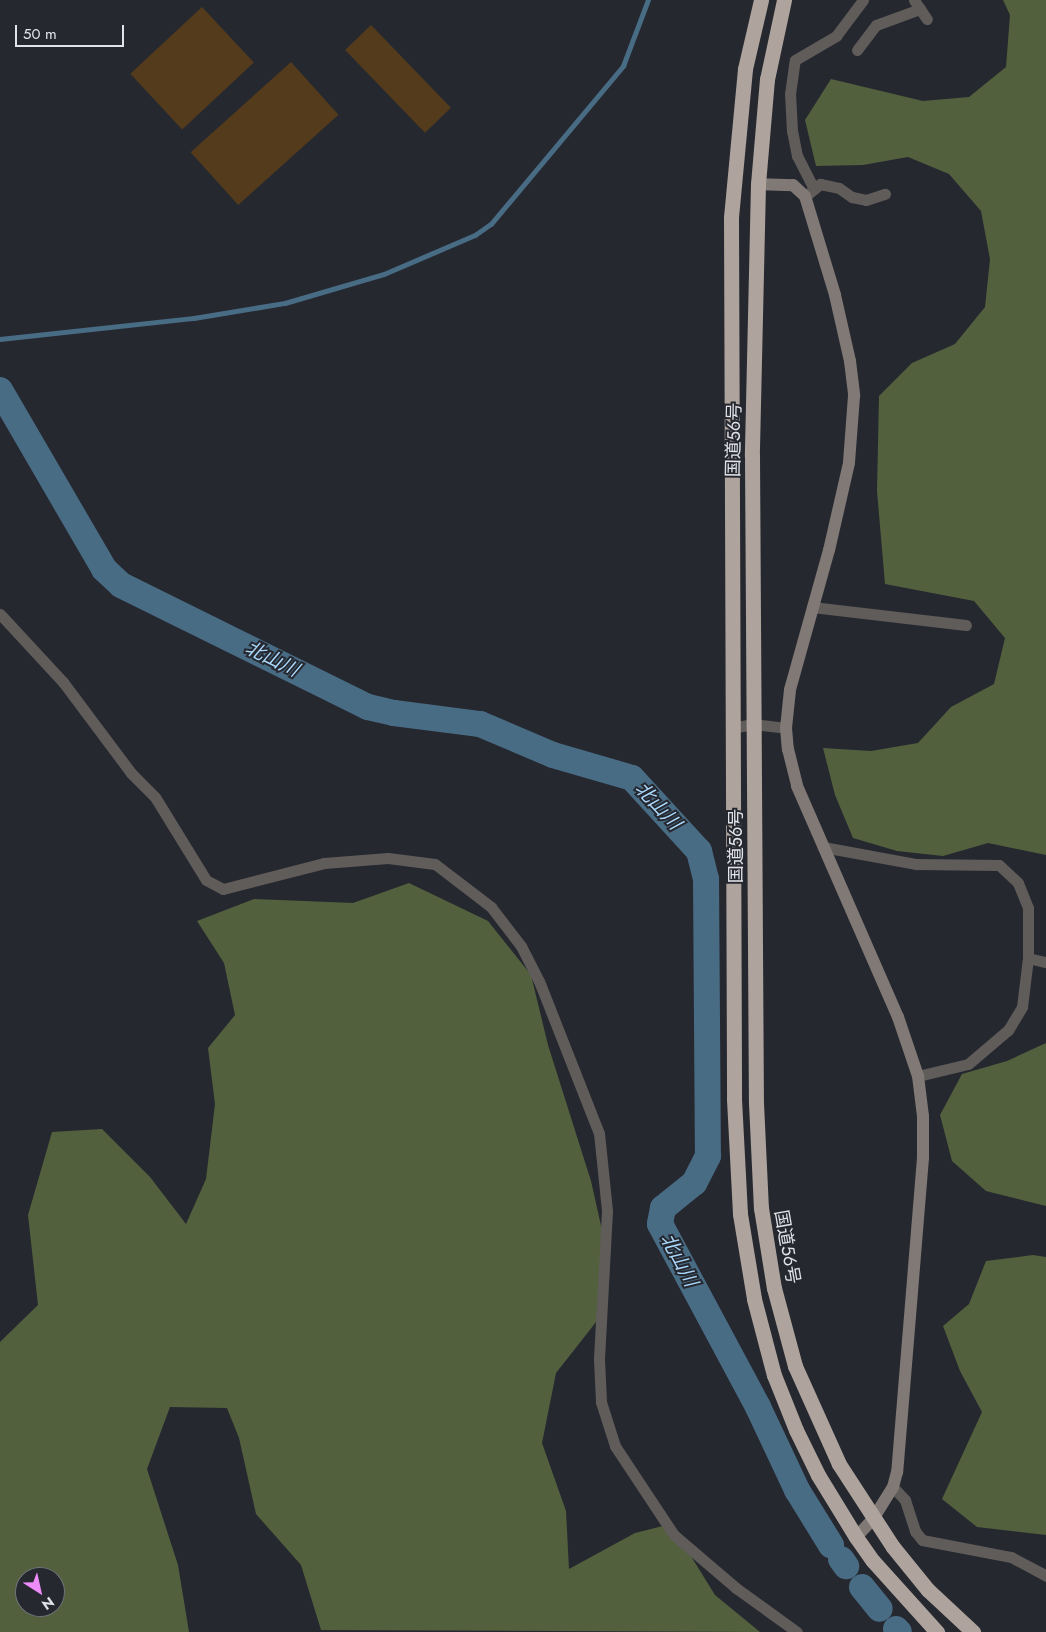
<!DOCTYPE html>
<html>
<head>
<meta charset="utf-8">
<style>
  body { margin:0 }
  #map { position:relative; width:1046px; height:1632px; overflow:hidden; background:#262830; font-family:Jost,"Noto Sans JP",sans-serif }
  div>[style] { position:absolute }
  .forest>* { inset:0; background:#52603d }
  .stream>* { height:4.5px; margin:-2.25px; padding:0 2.25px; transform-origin:2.25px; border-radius:2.25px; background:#496c85 }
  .river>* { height:26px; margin:-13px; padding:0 13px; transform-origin:13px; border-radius:13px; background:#496c85 }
  .building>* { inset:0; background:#533b1c; transform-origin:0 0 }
  .street>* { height:11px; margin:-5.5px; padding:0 5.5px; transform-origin:5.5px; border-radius:5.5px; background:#605c5a }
  .secondary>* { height:12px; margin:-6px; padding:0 6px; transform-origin:6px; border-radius:6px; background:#807975 }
  .highway>* { height:15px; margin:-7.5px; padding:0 7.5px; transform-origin:7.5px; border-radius:7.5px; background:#aea49d }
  span { translate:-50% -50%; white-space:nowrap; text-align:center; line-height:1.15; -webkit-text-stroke:4px #262830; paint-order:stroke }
  .street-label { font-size:18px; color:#e2e3e8 }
  .water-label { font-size:19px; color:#a9d8fb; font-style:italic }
  .north { position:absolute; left:15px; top:1567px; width:50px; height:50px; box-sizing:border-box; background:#262830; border:1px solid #71737a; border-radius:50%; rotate:145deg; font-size:14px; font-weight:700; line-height:20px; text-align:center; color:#e2e3e8 }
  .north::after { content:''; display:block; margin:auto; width:18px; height:22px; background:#ed8cf9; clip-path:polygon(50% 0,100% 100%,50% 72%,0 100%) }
  .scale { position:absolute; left:15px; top:25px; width:109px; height:22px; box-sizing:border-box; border:2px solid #e2e3e8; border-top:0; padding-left:6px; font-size:15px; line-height:18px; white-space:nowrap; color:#e2e3e8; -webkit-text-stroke:4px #262830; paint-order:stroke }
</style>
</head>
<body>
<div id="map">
  <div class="forest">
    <div style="clip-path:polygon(1003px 0,1046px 0,1046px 855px,988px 843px,943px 856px,897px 851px,853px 838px,835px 795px,823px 748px,871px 751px,918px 743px,951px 707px,994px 684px,1005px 638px,974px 601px,885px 584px,877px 491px,879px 396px,912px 363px,955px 344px,985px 307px,990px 259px,981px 211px,949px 174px,908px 157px,863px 165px,816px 166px,805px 120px,831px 79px,923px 101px,969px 97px,1006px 67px,1010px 15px)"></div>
    <div style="clip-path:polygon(evenodd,409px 883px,488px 921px,531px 975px,548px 1045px,591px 1181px,604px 1239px,600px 1317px,556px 1373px,542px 1443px,566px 1511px,569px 1569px,635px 1533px,671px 1524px,715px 1595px,760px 1632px,321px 1630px,301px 1565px,256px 1514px,239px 1438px,227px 1408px,170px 1407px,147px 1469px,178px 1565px,189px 1632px,0 1632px,0 1342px,38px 1305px,28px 1215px,52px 1132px,102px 1129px,150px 1177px,186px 1224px,206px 1179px,215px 1104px,208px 1048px,235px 1015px,224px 963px,197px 921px,254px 899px,353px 903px,409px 883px,25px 1577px,55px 1577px,55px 1607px,25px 1607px,25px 1577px)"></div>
    <div style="clip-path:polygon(1046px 1043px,1046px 1206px,986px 1191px,952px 1161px,940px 1115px,962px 1074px,1007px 1061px)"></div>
    <div style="clip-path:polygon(1033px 1255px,1046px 1257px,1046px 1535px,977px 1527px,942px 1499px,982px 1412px,960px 1371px,943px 1326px,969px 1304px,986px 1261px)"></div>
  </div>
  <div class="stream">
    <div style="left:0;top:339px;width:195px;rotate:-6.2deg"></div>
    <div style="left:194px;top:318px;width:92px;rotate:-9.4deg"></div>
    <div style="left:285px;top:303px;width:103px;rotate:-16.3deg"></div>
    <div style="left:384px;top:274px;width:99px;rotate:-23.2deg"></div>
    <div style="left:475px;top:235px;width:19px;rotate:-35deg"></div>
    <div style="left:491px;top:224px;width:206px;rotate:-50.1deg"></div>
    <div style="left:623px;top:66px;width:71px;rotate:-69.3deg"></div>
  </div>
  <div class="river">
    <div style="left:0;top:390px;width:207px;rotate:59.8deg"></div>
    <div style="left:104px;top:569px;width:23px;rotate:43deg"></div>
    <div style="left:121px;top:585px;width:275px;rotate:26.3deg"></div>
    <div style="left:368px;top:707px;width:27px;rotate:13deg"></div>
    <div style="left:394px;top:713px;width:87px;rotate:7.3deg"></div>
    <div style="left:480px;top:724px;width:79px;rotate:23deg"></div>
    <div style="left:553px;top:755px;width:82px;rotate:16.2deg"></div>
    <div style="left:632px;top:778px;width:99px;rotate:47.5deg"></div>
    <div style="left:699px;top:851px;width:29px;rotate:76deg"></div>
    <div style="left:706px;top:879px;width:277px;rotate:89.6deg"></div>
    <div style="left:708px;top:1156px;width:30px;rotate:117deg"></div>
    <div style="left:694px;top:1183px;width:40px;rotate:141deg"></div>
    <div style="left:663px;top:1208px;width:16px;rotate:101deg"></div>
    <div style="left:660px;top:1224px;width:208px;rotate:61.8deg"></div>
    <div style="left:758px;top:1407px;width:92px;rotate:64.8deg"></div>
    <div style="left:797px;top:1490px;width:65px;rotate:58.3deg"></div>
    <div style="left:841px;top:1559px;width:9px;rotate:54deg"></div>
    <div style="left:862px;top:1587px;width:28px;rotate:51deg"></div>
    <div style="left:896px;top:1629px;width:4px;rotate:45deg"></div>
  </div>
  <div class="building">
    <div style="left:202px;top:7px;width:76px;height:98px;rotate:47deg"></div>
    <div style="left:371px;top:25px;width:115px;height:36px;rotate:46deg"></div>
    <div style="left:291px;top:62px;width:71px;height:135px;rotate:48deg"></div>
  </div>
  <div class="street">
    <div style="left:914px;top:0;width:23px;rotate:56deg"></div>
    <div style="left:857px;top:50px;width:31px;rotate:-53deg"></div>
    <div style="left:876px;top:25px;width:47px;rotate:-20deg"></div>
    <div style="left:814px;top:189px;width:37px;rotate:-117deg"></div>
    <div style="left:797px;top:156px;width:25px;rotate:-101deg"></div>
    <div style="left:792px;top:131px;width:37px;rotate:-93deg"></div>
    <div style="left:790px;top:94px;width:34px;rotate:-82deg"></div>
    <div style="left:795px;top:60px;width:48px;rotate:-30.3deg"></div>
    <div style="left:836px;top:36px;width:45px;rotate:-53.1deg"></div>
    <div style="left:808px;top:194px;width:16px;rotate:-40deg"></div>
    <div style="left:820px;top:184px;width:19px;rotate:12deg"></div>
    <div style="left:839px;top:188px;width:16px;rotate:35deg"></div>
    <div style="left:852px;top:197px;width:14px;rotate:12deg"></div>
    <div style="left:866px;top:200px;width:20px;rotate:-18deg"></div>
    <div style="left:812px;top:607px;width:155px;rotate:6.7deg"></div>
    <div style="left:0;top:614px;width:93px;rotate:47.2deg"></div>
    <div style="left:63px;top:682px;width:114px;rotate:53.2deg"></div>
    <div style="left:131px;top:773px;width:34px;rotate:45deg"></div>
    <div style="left:155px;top:797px;width:97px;rotate:58.4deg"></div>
    <div style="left:206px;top:880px;width:19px;rotate:28deg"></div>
    <div style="left:223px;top:889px;width:104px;rotate:-14.4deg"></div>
    <div style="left:324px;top:863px;width:64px;rotate:-4.5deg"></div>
    <div style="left:388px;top:858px;width:47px;rotate:7.3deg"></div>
    <div style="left:435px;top:864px;width:71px;rotate:37.5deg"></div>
    <div style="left:491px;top:907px;width:49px;rotate:52.4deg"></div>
    <div style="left:521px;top:946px;width:39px;rotate:63deg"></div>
    <div style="left:539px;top:981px;width:163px;rotate:68.5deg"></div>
    <div style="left:599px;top:1133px;width:78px;rotate:84.1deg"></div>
    <div style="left:607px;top:1211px;width:148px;rotate:93.1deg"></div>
    <div style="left:599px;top:1359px;width:43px;rotate:87.3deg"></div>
    <div style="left:601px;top:1402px;width:46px;rotate:72.3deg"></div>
    <div style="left:615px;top:1446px;width:107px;rotate:56.5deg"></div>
    <div style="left:674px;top:1535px;width:82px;rotate:40.5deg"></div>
    <div style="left:736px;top:1588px;width:75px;rotate:35.8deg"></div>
    <div style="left:731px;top:728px;width:23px;rotate:-10deg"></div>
    <div style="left:754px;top:724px;width:32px;rotate:7deg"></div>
    <div style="left:823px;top:847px;width:95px;rotate:10.4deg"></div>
    <div style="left:916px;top:864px;width:83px;rotate:0.7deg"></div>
    <div style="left:999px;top:865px;width:26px;rotate:43deg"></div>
    <div style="left:1018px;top:883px;width:27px;rotate:68deg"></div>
    <div style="left:1028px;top:908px;width:50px;rotate:90deg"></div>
    <div style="left:1028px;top:958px;width:49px;rotate:97deg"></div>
    <div style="left:1022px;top:1007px;width:27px;rotate:121deg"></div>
    <div style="left:1008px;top:1030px;width:52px;rotate:139.6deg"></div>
    <div style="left:968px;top:1064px;width:51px;rotate:166.5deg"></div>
    <div style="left:1028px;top:958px;width:18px;rotate:13deg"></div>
    <div style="left:893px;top:1487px;width:18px;rotate:47deg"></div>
    <div style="left:905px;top:1500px;width:33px;rotate:72deg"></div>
    <div style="left:915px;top:1531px;width:11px;rotate:52deg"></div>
    <div style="left:922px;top:1540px;width:91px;rotate:10.8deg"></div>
    <div style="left:1011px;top:1557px;width:40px;rotate:28deg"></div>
  </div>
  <div class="secondary">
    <div style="left:758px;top:184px;width:35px;rotate:2deg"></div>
    <div style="left:793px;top:185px;width:16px;rotate:43deg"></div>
    <div style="left:805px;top:196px;width:103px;rotate:73.1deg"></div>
    <div style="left:835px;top:295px;width:68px;rotate:77.2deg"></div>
    <div style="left:850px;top:361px;width:35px;rotate:83deg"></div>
    <div style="left:854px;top:396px;width:67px;rotate:94.3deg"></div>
    <div style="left:849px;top:463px;width:89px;rotate:102.9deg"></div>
    <div style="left:829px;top:550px;width:145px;rotate:105.6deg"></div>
    <div style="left:790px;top:690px;width:38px;rotate:96deg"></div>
    <div style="left:786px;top:728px;width:21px;rotate:85deg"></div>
    <div style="left:788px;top:749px;width:38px;rotate:76deg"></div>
    <div style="left:797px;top:786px;width:252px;rotate:66.4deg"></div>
    <div style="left:898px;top:1017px;width:62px;rotate:71.3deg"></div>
    <div style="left:918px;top:1076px;width:40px;rotate:82.9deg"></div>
    <div style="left:923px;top:1116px;width:42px;rotate:90deg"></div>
    <div style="left:923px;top:1158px;width:315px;rotate:94.7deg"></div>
    <div style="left:897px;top:1472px;width:16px;rotate:105deg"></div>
    <div style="left:893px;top:1487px;width:38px;rotate:122deg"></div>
    <div style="left:873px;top:1519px;width:25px;rotate:133deg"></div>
  </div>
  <div class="highway">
    <div style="left:761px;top:0;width:71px;rotate:103.1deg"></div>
    <div style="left:745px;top:69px;width:150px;rotate:95.4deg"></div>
    <div style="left:731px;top:218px;width:881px;rotate:89.8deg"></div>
    <div style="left:734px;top:1099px;width:115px;rotate:87deg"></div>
    <div style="left:740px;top:1214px;width:86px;rotate:80.6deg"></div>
    <div style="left:754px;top:1299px;width:79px;rotate:75.3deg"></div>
    <div style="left:774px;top:1375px;width:59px;rotate:68.2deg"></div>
    <div style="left:796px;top:1430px;width:50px;rotate:63.9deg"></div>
    <div style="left:818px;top:1475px;width:73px;rotate:58.5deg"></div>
    <div style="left:856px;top:1537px;width:29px;rotate:55deg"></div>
    <div style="left:873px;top:1561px;width:96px;rotate:48deg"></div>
    <div style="left:784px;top:0;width:81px;rotate:102.1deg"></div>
    <div style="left:767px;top:79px;width:105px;rotate:94.9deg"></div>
    <div style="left:758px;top:184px;width:272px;rotate:91.3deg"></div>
    <div style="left:752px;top:456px;width:647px;rotate:89.65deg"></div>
    <div style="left:756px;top:1103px;width:105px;rotate:87.3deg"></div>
    <div style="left:761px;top:1208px;width:81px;rotate:80.8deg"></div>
    <div style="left:774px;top:1288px;width:81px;rotate:74.9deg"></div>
    <div style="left:795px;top:1366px;width:107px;rotate:65.8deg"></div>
    <div style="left:839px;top:1464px;width:99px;rotate:57deg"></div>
    <div style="left:893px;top:1547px;width:55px;rotate:50.9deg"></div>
    <div style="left:928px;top:1590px;width:62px;rotate:43deg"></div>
  </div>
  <div class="street-label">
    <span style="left:734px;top:440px;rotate:-89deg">国道56号</span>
    <span style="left:736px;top:846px;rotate:-90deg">国道56号</span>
    <span style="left:787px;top:1247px;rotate:80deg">国道56号</span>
  </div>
  <div class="water-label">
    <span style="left:272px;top:659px;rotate:26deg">北山川</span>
    <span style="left:658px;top:806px;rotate:47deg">北山川</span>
    <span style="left:679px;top:1260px;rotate:62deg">北山川</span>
  </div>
  <div class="north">N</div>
  <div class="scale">50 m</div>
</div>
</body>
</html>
